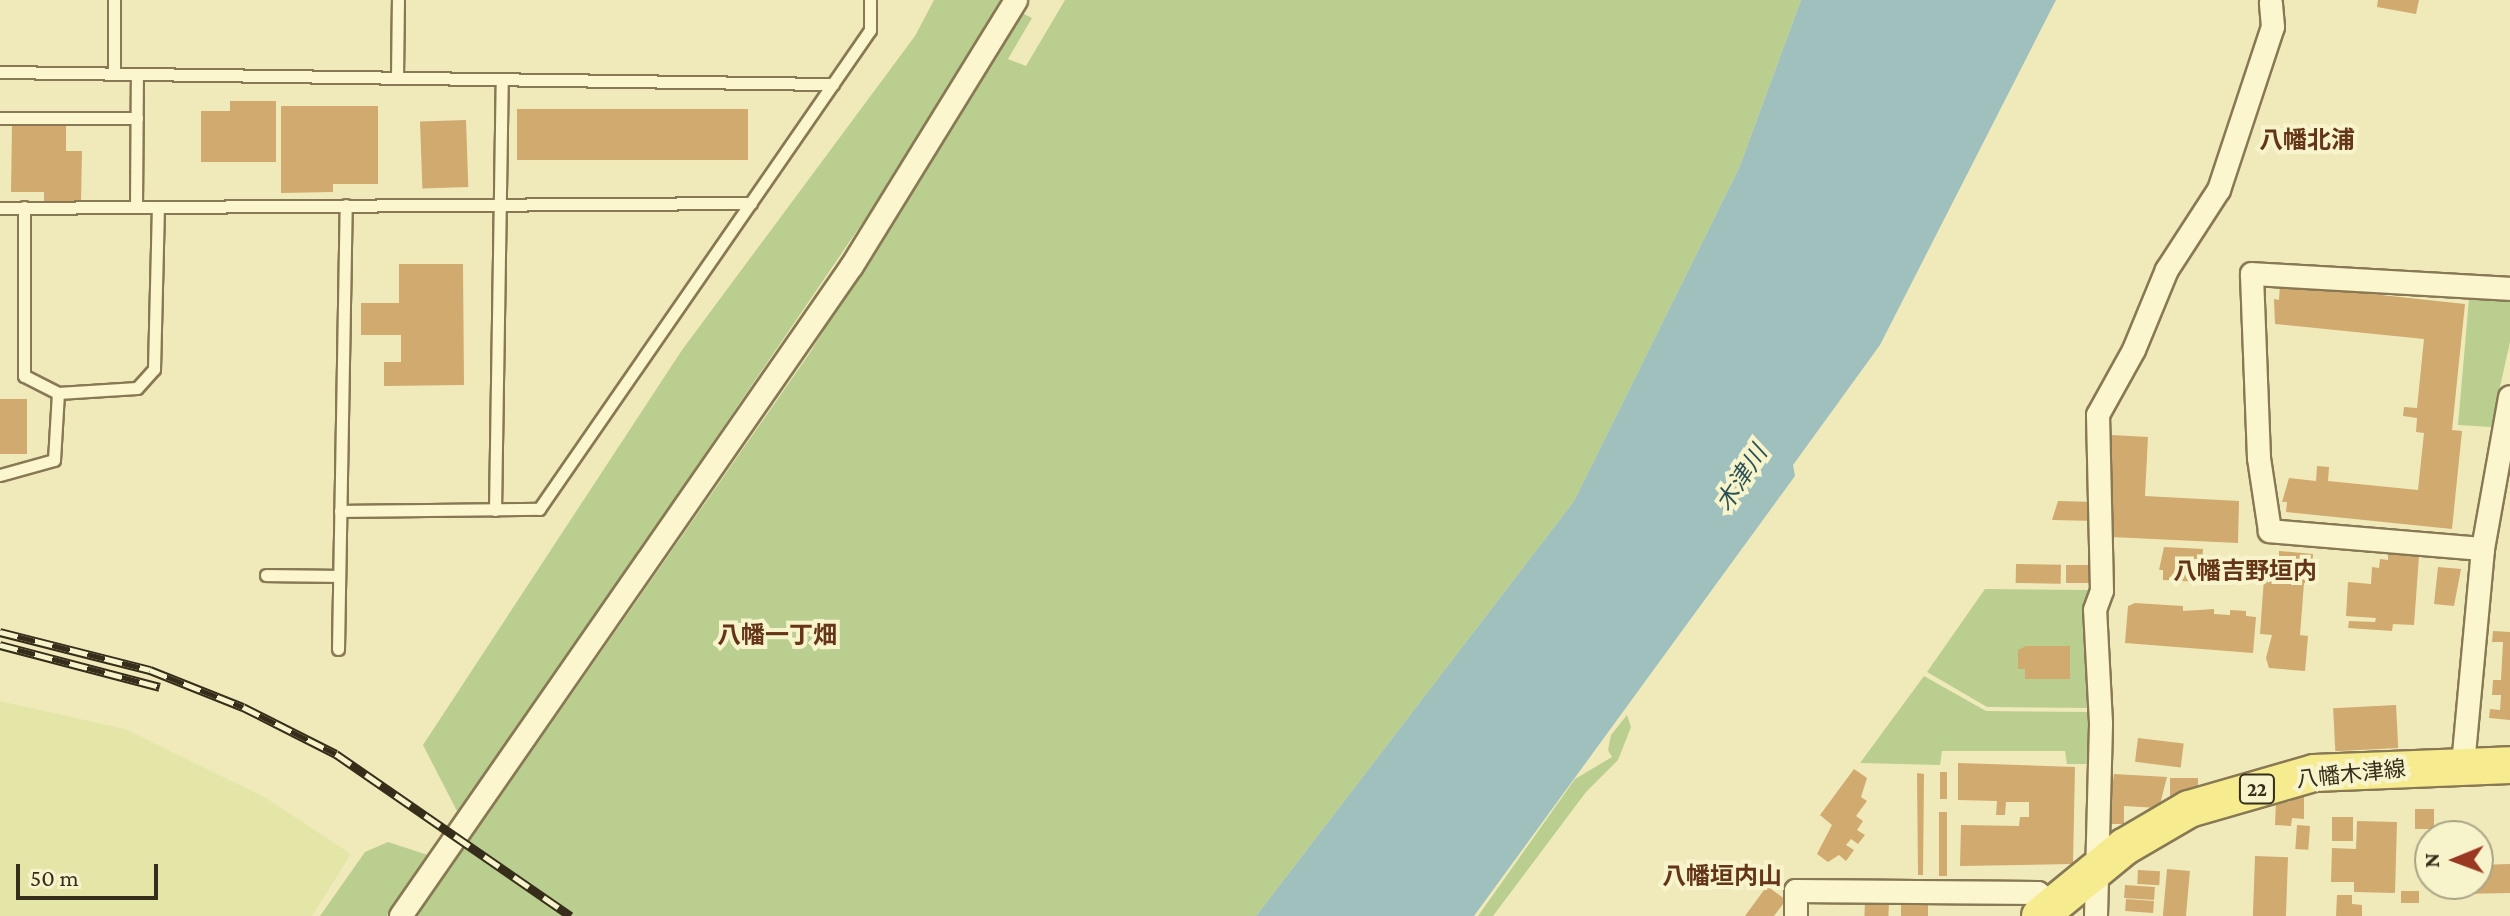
<!DOCTYPE html>
<html>
<head>
<meta charset="utf-8">
<style>
  body { margin:0 }
  #map { position:relative; width:2510px; height:916px; overflow:hidden; background:#f0eabb; font-family:"Crimson Pro","Noto Sans JP",serif }
  div>[style] { position:absolute }
  .farmland>* { inset:0; background:#e4e6a8 }
  .green>* { inset:0; background:#bace8f }
  .water>* { inset:0; background:#9fc0bd }
  .building>* { inset:0; background:#d0aa6e; transform-origin:0 0 }
  .roads { filter:drop-shadow(2px 0 #887954) drop-shadow(-2px 0 #887954) drop-shadow(0 2px #887954) drop-shadow(0 -2px #887954) }
  .lane>* { height:11px; margin:-5.5px; padding:0 5.5px; transform-origin:5.5px; border-radius:5.5px; background:#fbf6ce }
  .street>* { height:22px; margin:-11px; padding:0 11px; transform-origin:11px; border-radius:11px; background:#fbf6ce }
  .primary>* { height:36px; margin:-18px; padding:0 18px; transform-origin:18px; border-radius:18px; background:#f7eb8f }
  .rail>* { height:9px; margin-top:-4.5px; transform-origin:0; background:repeating-linear-gradient(90deg,#f7f3cb 0 18px,#362d1a 0 36px); box-sizing:border-box; border-block:2px solid #362d1a }
  span { translate:-50% -50%; white-space:nowrap; text-align:center; line-height:1.15; -webkit-text-stroke:8px #f7f3cb; paint-order:stroke }
  .shield-label span { padding:2px 6px; background:#f7f3cb; border:2px solid; border-radius:6px; -webkit-text-stroke-width:0 }
  .shield-label { font-size:20px; color:#362d1a; font-weight:700 }
  .street-label { font-size:22px; color:#362d1a }
  .neighbourhood-label { font-size:24px; color:#643617; font-weight:700 }
  .water-label { font-size:24px; color:#285056; font-style:italic }
  .north { position:absolute; left:2414px; top:820px; width:80px; height:80px; box-sizing:border-box; background:#f7f3cb; border:2px solid #aaa484; border-radius:50%; rotate:269deg; font-size:22px; font-weight:700; line-height:32px; text-align:center; color:#362d1a }
  .north::after { content:''; display:block; margin:auto; width:28px; height:36px; background:#9a3821; clip-path:polygon(50% 0,100% 100%,50% 72%,0 100%) }
  .scale { position:absolute; left:16px; top:864px; width:142px; height:36px; box-sizing:border-box; border:4px solid #362d1a; border-top:0; padding-left:10px; font-size:24px; line-height:28px; white-space:nowrap; color:#362d1a; -webkit-text-stroke:6px #f7f3cb; paint-order:stroke }
</style>
</head>
<body>
<div id="map">
  <div class="farmland">
    <div style="clip-path:polygon(0 701px,125px 729px,266px 798px,351px 854px,312px 916px,0 916px)"></div>
  </div>
  <div class="green">
    <div style="clip-path:polygon(934px 0,1001px 0,912px 150px,459px 815px,423px 745px,682px 350px,915px 36px)"></div>
    <div style="clip-path:polygon(1065px 0,1801px 0,1739px 168px,1574px 501px,1256px 916px,417px 916px,809px 354px,1022px 13px,1032px 18px,1008px 59px,1026px 66px)"></div>
    <div style="clip-path:polygon(2469px 299px,2510px 300px,2510px 342px,2491px 427px,2458px 425px)"></div>
    <div style="clip-path:polygon(1985px 589px,2088px 590px,2092px 708px,1987px 707px,1927px 672px)"></div>
    <div style="clip-path:polygon(1924px 676px,1986px 711px,2092px 712px,2091px 764px,2067px 764px,2065px 751px,1942px 751px,1940px 765px,1860px 763px)"></div>
    <div style="clip-path:polygon(1627px 715px,1631px 727px,1618px 760px,1586px 792px,1493px 916px,1478px 916px,1575px 779px,1612px 757px,1608px 750px,1611px 735px)"></div>
    <div style="clip-path:polygon(388px 842px,431px 856px,387px 916px,320px 916px,365px 852px)"></div>
  </div>
  <div class="water">
    <div style="clip-path:polygon(1801px 0,2056px 0,1880px 345px,1793px 465px,1795px 476px,1474px 916px,1256px 916px,1574px 501px,1739px 168px)"></div>
  </div>
  <div class="building">
    <div style="clip-path:polygon(2378px 0,2419px 0,2416px 14px,2377px 7px)"></div>
    <div style="clip-path:polygon(230px 101px,276px 101px,276px 162px,201px 162px,201px 111px,230px 111px)"></div>
    <div style="clip-path:polygon(281px 106px,378px 106px,378px 184px,333px 184px,333px 192px,281px 193px)"></div>
    <div style="left:517px;top:109px;width:231px;height:51px"></div>
    <div style="left:466px;top:120px;width:67px;height:46px;rotate:88deg"></div>
    <div style="clip-path:polygon(12px 124px,66px 125px,66px 151px,82px 151px,81px 203px,44px 203px,44px 192px,11px 192px)"></div>
    <div style="clip-path:polygon(399px 264px,463px 264px,464px 385px,384px 386px,384px 362px,401px 362px,401px 335px,361px 335px,361px 303px,399px 303px)"></div>
    <div style="clip-path:polygon(2280px 284px,2465px 304px,2452px 430px,2462px 431px,2452px 529px,2286px 512px,2287px 502px,2282px 502px,2289px 478px,2316px 481px,2317px 466px,2329px 467px,2328px 481px,2418px 490px,2424px 433px,2416px 432px,2417px 418px,2403px 416px,2404px 407px,2417px 408px,2424px 339px,2275px 324px,2274px 299px,2279px 300px)"></div>
    <div style="left:0;top:399px;width:27px;height:55px"></div>
    <div style="clip-path:polygon(2111px 435px,2148px 437px,2145px 496px,2239px 501px,2238px 543px,2111px 537px,2112px 505px,2106px 505px)"></div>
    <div style="clip-path:polygon(2058px 501px,2096px 502px,2096px 521px,2052px 520px)"></div>
    <div style="clip-path:polygon(2164px 547px,2203px 549px,2201px 582px,2163px 580px,2163px 570px,2159px 570px)"></div>
    <div style="clip-path:polygon(2279px 551px,2313px 554px,2311px 584px,2304px 583px,2300px 635px,2308px 636px,2305px 671px,2269px 668px,2266px 658px,2272px 635px,2260px 634px,2264px 578px,2270px 579px,2272px 557px,2279px 557px)"></div>
    <div style="clip-path:polygon(2388px 553px,2419px 556px,2414px 625px,2393px 624px,2392px 631px,2348px 628px,2349px 621px,2375px 622px,2376px 618px,2346px 616px,2348px 582px,2371px 584px,2372px 567px,2379px 568px,2380px 559px,2388px 560px)"></div>
    <div style="left:2016px;top:564px;width:45px;height:19px;rotate:1deg"></div>
    <div style="left:2066px;top:565px;width:25px;height:18px"></div>
    <div style="clip-path:polygon(2438px 567px,2461px 569px,2454px 606px,2434px 604px)"></div>
    <div style="clip-path:polygon(2135px 603px,2183px 606px,2183px 611px,2214px 609px,2214px 614px,2230px 615px,2230px 610px,2246px 611px,2246px 616px,2256px 617px,2253px 653px,2125px 643px,2128px 606px)"></div>
    <div style="clip-path:polygon(2493px 631px,2510px 632px,2510px 720px,2489px 718px,2490px 709px,2500px 710px,2501px 695px,2492px 695px,2493px 680px,2501px 680px,2503px 642px,2492px 642px)"></div>
    <div style="clip-path:polygon(2026px 646px,2070px 646px,2070px 679px,2025px 679px,2025px 669px,2018px 669px,2018px 650px)"></div>
    <div style="left:2396px;top:705px;width:43px;height:63px;rotate:87deg"></div>
    <div style="left:2138px;top:738px;width:46px;height:24px;rotate:7deg"></div>
    <div style="clip-path:polygon(1958px 763px,2075px 767px,2073px 864px,1960px 866px,1961px 825px,2019px 826px,2020px 817px,2029px 817px,2029px 802px,2006px 802px,2005px 815px,1996px 815px,1997px 801px,1958px 800px)"></div>
    <div style="clip-path:polygon(1854px 769px,1867px 778px,1861px 797px,1867px 801px,1856px 816px,1863px 821px,1857px 830px,1865px 835px,1858px 844px,1851px 839px,1846px 845px,1854px 850px,1846px 861px,1839px 855px,1828px 862px,1817px 854px,1832px 825px,1820px 815px)"></div>
    <div style="left:1940px;top:772px;width:7px;height:27px"></div>
    <div style="clip-path:polygon(1917px 773px,1924px 774px,1923px 875px,1918px 875px)"></div>
    <div style="clip-path:polygon(2114px 774px,2167px 777px,2159px 808px,2124px 806px,2124px 824px,2107px 824px)"></div>
    <div style="clip-path:polygon(2170px 778px,2198px 778px,2198px 789px,2170px 801px)"></div>
    <div style="clip-path:polygon(2291px 797px,2304px 797px,2304px 819px,2292px 818px,2291px 826px,2275px 825px,2276px 801px,2290px 802px)"></div>
    <div style="left:2415px;top:809px;width:19px;height:20px"></div>
    <div style="left:1947px;top:812px;width:64px;height:8px;rotate:90deg"></div>
    <div style="left:2332px;top:817px;width:21px;height:24px"></div>
    <div style="clip-path:polygon(2357px 821px,2397px 822px,2395px 893px,2354px 892px,2354px 882px,2331px 882px,2332px 848px,2356px 849px)"></div>
    <div style="left:2297px;top:825px;width:13px;height:24px;rotate:4deg"></div>
    <div style="left:2255px;top:856px;width:33px;height:60px;rotate:2deg"></div>
    <div style="clip-path:polygon(2510px 864px,2510px 893px,2456px 894px,2456px 884px,2478px 884px,2478px 865px)"></div>
    <div style="left:2167px;top:869px;width:23px;height:47px;rotate:5deg"></div>
    <div style="left:2138px;top:870px;width:22px;height:14px;rotate:3deg"></div>
    <div style="left:2125px;top:885px;width:30px;height:13px;rotate:4deg"></div>
    <div style="clip-path:polygon(1767px 886px,1786px 900px,1774px 916px,1745px 916px)"></div>
    <div style="left:2401px;top:891px;width:18px;height:12px"></div>
    <div style="clip-path:polygon(2337px 895px,2352px 895px,2352px 904px,2362px 905px,2362px 916px,2336px 916px)"></div>
    <div style="left:2126px;top:899px;width:28px;height:12px;rotate:4deg"></div>
    <div style="left:1865px;top:900px;width:24px;height:16px;rotate:2deg"></div>
    <div style="clip-path:polygon(1907px 901px,1928px 901px,1928px 916px,1901px 916px,1901px 903px)"></div>
  </div>
  <div class="roads">
    <div class="lane">
      <div style="left:0;top:72px;width:833px;rotate:0.83deg"></div>
      <div style="left:114px;top:74px;width:74px;rotate:-90deg"></div>
      <div style="left:397px;top:78px;width:78px;rotate:-89.3deg"></div>
      <div style="left:0;top:118px;width:137px"></div>
      <div style="left:136px;top:207px;width:133px;rotate:-89.6deg"></div>
      <div style="left:0;top:208px;width:751px;rotate:-0.38deg"></div>
      <div style="left:58px;top:393px;width:79px;rotate:-3.6deg"></div>
      <div style="left:137px;top:388px;width:25px;rotate:-48deg"></div>
      <div style="left:154px;top:369px;width:162px;rotate:-88.6deg"></div>
      <div style="left:0;top:475px;width:56px;rotate:-15.5deg"></div>
      <div style="left:54px;top:460px;width:67px;rotate:-86.6deg"></div>
      <div style="left:58px;top:393px;width:38px;rotate:-153deg"></div>
      <div style="left:24px;top:376px;width:169px;rotate:-90deg"></div>
      <div style="left:495px;top:510px;width:430px;rotate:-89.1deg"></div>
      <div style="left:340px;top:511px;width:199px;rotate:-0.6deg"></div>
      <div style="left:539px;top:509px;width:582px;rotate:-55.35deg"></div>
      <div style="left:870px;top:30px;width:30px;rotate:-90deg"></div>
      <div style="left:266px;top:575px;width:73px;rotate:0.8deg"></div>
      <div style="left:338px;top:649px;width:444px;rotate:-89deg"></div>
    </div>
    <div class="street">
      <div style="left:2483px;top:549px;width:214px;rotate:-175.2deg"></div>
      <div style="left:2270px;top:531px;width:74px;rotate:-98.6deg"></div>
      <div style="left:2259px;top:458px;width:184px;rotate:-92.2deg"></div>
      <div style="left:2252px;top:274px;width:258px;rotate:3.3deg"></div>
      <div style="left:2463px;top:765px;width:217px;rotate:-84.7deg"></div>
      <div style="left:2483px;top:549px;width:154px;rotate:-79.9deg"></div>
      <div style="left:401px;top:916px;width:791px;rotate:-55.25deg"></div>
      <div style="left:852px;top:266px;width:312px;rotate:-58.3deg"></div>
      <div style="left:1796px;top:916px;width:25px;rotate:-90deg"></div>
      <div style="left:1796px;top:891px;width:242px;rotate:0.5deg"></div>
      <div style="left:2038px;top:893px;width:16px;rotate:35deg"></div>
      <div style="left:2096px;top:916px;width:193px;rotate:-88.5deg"></div>
      <div style="left:2101px;top:723px;width:113px;rotate:-93deg"></div>
      <div style="left:2095px;top:610px;width:20px;rotate:-70deg"></div>
      <div style="left:2102px;top:591px;width:176px;rotate:-91.3deg"></div>
      <div style="left:2098px;top:415px;width:74px;rotate:-61deg"></div>
      <div style="left:2134px;top:350px;width:87px;rotate:-67.6deg"></div>
      <div style="left:2167px;top:270px;width:95px;rotate:-57deg"></div>
      <div style="left:2219px;top:190px;width:172px;rotate:-71.7deg"></div>
      <div style="left:2273px;top:27px;width:24px;rotate:-95deg"></div>
    </div>
    <div class="primary">
      <div style="left:2040px;top:916px;width:109px;rotate:-39.4deg"></div>
      <div style="left:2124px;top:847px;width:75px;rotate:-30.3deg"></div>
      <div style="left:2189px;top:809px;width:130px;rotate:-16.1deg"></div>
      <div style="left:2314px;top:773px;width:196px;rotate:-2.3deg"></div>
    </div>
  </div>
  <div class="rail">
    <div style="left:0;top:632px;width:155px;rotate:14.2deg"></div>
    <div style="left:150px;top:670px;width:100px;rotate:21.7deg"></div>
    <div style="left:243px;top:707px;width:104px;rotate:26.8deg"></div>
    <div style="left:336px;top:754px;width:285px;rotate:34.6deg"></div>
    <div style="left:0;top:645px;width:165px;rotate:14.7deg"></div>
  </div>
  <div class="shield-label">
    <span style="left:2257px;top:789px">22</span>
  </div>
  <div class="street-label">
    <span style="left:2351px;top:774px;rotate:-6deg">八幡木津線</span>
  </div>
  <div class="neighbourhood-label">
    <span style="left:2307px;top:140px">八幡北浦</span>
    <span style="left:2245px;top:571px">八幡吉野垣内</span>
    <span style="left:777px;top:635px">八幡一丁畑</span>
    <span style="left:1722px;top:876px">八幡垣内山</span>
  </div>
  <div class="water-label">
    <span style="left:1741px;top:478px;rotate:-57deg">木津川</span>
  </div>
  <div class="north">N</div>
  <div class="scale">50 m</div>
</div>
</body>
</html>
